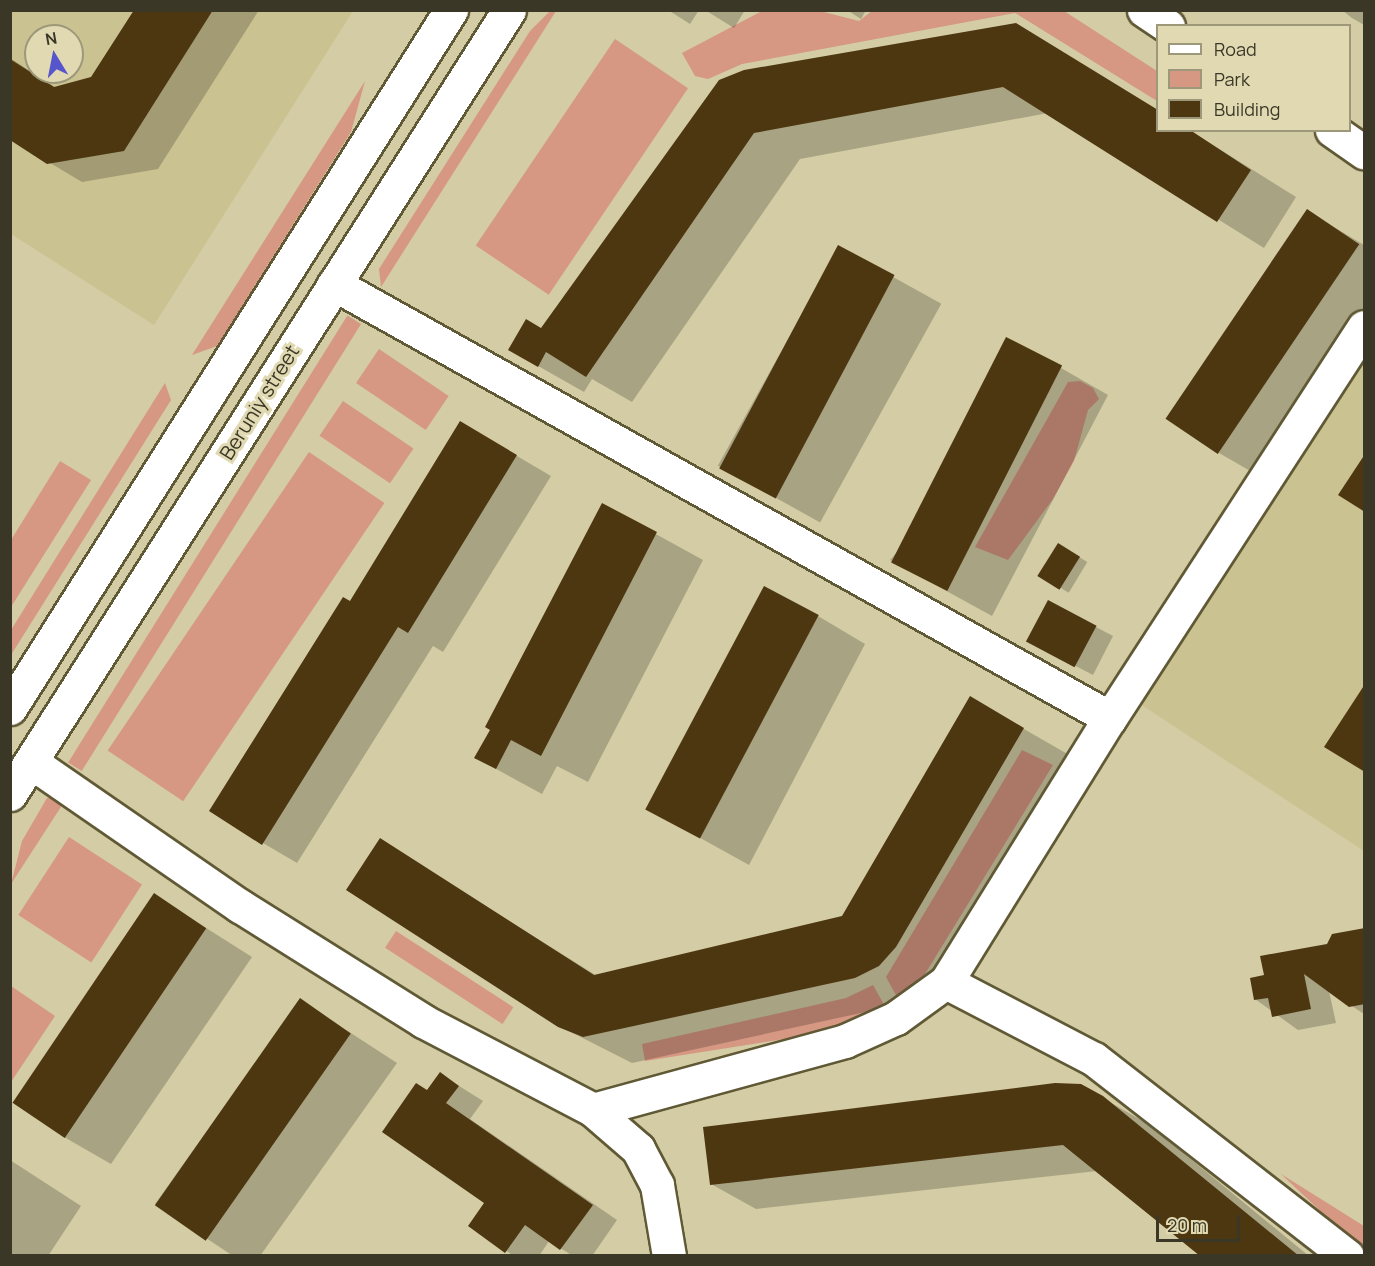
<!DOCTYPE html>
<html>
<head>
<meta charset="utf-8">
<style>
  body { margin:0 }
  #map { position:relative; width:1375px; height:1266px; overflow:hidden; background:#d3cca4; font-family:Manrope,sans-serif }
  div>[style] { position:absolute }
  .built>* { inset:0; background:#cbc292 }
  .green>* { inset:0; background:#d69783; transform-origin:0 0 }
  .shadow>* { inset:0; background:#0003; transform-origin:0 0 }
  .building>* { inset:0; background:#4d3711; transform-origin:0 0 }
  .roads { filter:drop-shadow(2px 0 #605935) drop-shadow(-2px 0 #605935) drop-shadow(0 2px #605935) drop-shadow(0 -2px #605935) }
  .minor>* { height:33px; margin:-16.5px; padding:0 16.5px; transform-origin:16.5px; border-radius:16.5px; background:#fff }
  span { translate:-50% -50%; white-space:nowrap; text-align:center; line-height:1.15; -webkit-text-stroke:6px #e0d9b1; paint-order:stroke }
  .street-label { font-size:20px; color:#3a3727 }
  .frame { position:absolute; inset:0; border:12px solid #3a3727; pointer-events:none }
  .legend { position:absolute; left:1156px; top:24px; width:195px; height:108px; box-sizing:border-box; background:#e0d9b1; border:2px solid #9e987a; margin:0; padding:8px 10px; list-style:none; font-size:18px; color:#3a3727 }
  .legend li { display:flex; align-items:center; gap:12px; height:30px }
  .legend b { width:30px; border:2px solid #9e987a }
  .north { position:absolute; left:24px; top:24px; width:60px; height:60px; box-sizing:border-box; background:#e0d9b1; border:2px solid #9e987a; border-radius:50%; rotate:350deg; font-size:16px; font-weight:700; line-height:24px; text-align:center; color:#3a3727 }
  .north::after { content:''; display:block; margin:auto; width:21px; height:27px; background:#5655cc; clip-path:polygon(50% 0,100% 100%,50% 72%,0 100%) }
  .scale { position:absolute; left:1156px; top:1215px; width:84px; height:27px; box-sizing:border-box; border:3px solid #3a3727; border-top:0; padding-left:8px; font-size:18px; line-height:21px; white-space:nowrap; color:#3a3727; -webkit-text-stroke:4px #e0d9b1; paint-order:stroke }
</style>
</head>
<body>
<div id="map">
  <div class="built">
    <div style="clip-path:polygon(evenodd,10px 11px,353px 11px,154px 325px,11px 234px,10px 11px,36px 36px,72px 36px,72px 72px,36px 72px,36px 36px)"></div>
    <div style="clip-path:polygon(1364px 357px,1364px 851px,1134px 700px)"></div>
  </div>
  <div class="green">
    <div style="clip-path:polygon(550px 11px,556px 11px,381px 287px,379px 269px,530px 31px)"></div>
    <div style="clip-path:polygon(762px 11px,820px 11px,859px 21px,872px 11px,1064px 11px,1157px 71px,1157px 101px,1015px 13px,742px 64px,708px 79px,695px 76px,682px 53px)"></div>
    <div style="left:615px;top:39px;width:88px;height:249px;rotate:34deg"></div>
    <div style="clip-path:polygon(365px 81px,351px 132px,217px 346px,192px 355px)"></div>
    <div style="left:361px;top:324px;width:527px;height:16px;rotate:122deg"></div>
    <div style="left:379px;top:349px;width:84px;height:41px;rotate:34deg"></div>
    <div style="clip-path:polygon(1080px 381px,1093px 388px,1099px 399px,1088px 410px,1074px 461px,1053px 499px,1008px 560px,975px 547px,1068px 382px)"></div>
    <div style="clip-path:polygon(165px 383px,171px 400px,11px 655px,11px 630px)"></div>
    <div style="left:343px;top:401px;width:85px;height:42px;rotate:34deg"></div>
    <div style="left:309px;top:452px;width:91px;height:360px;rotate:34deg"></div>
    <div style="clip-path:polygon(60px 461px,91px 480px,11px 607px,11px 540px)"></div>
    <div style="clip-path:polygon(1022px 750px,1053px 765px,925px 974px,897px 997px,886px 977px)"></div>
    <div style="clip-path:polygon(68px 796px,11px 884px,22px 841px,47px 798px)"></div>
    <div style="left:69px;top:837px;width:87px;height:93px;rotate:33deg"></div>
    <div style="left:396px;top:931px;width:140px;height:20px;rotate:33deg"></div>
    <div style="clip-path:polygon(873px 985px,886px 1008px,842px 1030px,645px 1061px,642px 1044px,846px 998px)"></div>
    <div style="clip-path:polygon(11px 986px,55px 1016px,11px 1082px)"></div>
    <div style="clip-path:polygon(1281px 1174px,1364px 1226px,1364px 1252px)"></div>
  </div>
  <div class="shadow">
    <div style="clip-path:polygon(135px 10px,259px 10px,158px 169px,82px 182px,10px 139px,10px 58px,56px 88px,92px 78px)"></div>
    <div style="clip-path:polygon(668px 10px,699px 10px,690px 24px)"></div>
    <div style="clip-path:polygon(705px 10px,745px 10px,734px 28px)"></div>
    <div style="clip-path:polygon(847px 10px,866px 10px,861px 19px)"></div>
    <div style="clip-path:polygon(1342px 10px,1364px 10px,1364px 25px,1352px 18px)"></div>
    <div style="clip-path:polygon(1016px 25px,1158px 130px,1189px 130px,1296px 197px,1264px 248px,1048px 113px,800px 159px,632px 402px,592px 379px,584px 392px,510px 350px,542px 330px,719px 81px)"></div>
    <div style="clip-path:polygon(1307px 211px,1364px 245px,1364px 333px,1266px 480px,1219px 453px)"></div>
    <div style="left:839px;top:247px;width:117px;height:250px;rotate:29deg"></div>
    <div style="clip-path:polygon(1061px 368px,1108px 395px,992px 616px,890px 560px)"></div>
    <div style="clip-path:polygon(495px 443px,551px 476px,443px 652px,433px 646px,297px 863px,263px 843px,351px 603px)"></div>
    <div style="clip-path:polygon(603px 505px,703px 560px,588px 782px,557px 766px,542px 794px,476px 758px)"></div>
    <div style="left:1059px;top:545px;width:33px;height:36px;rotate:31deg"></div>
    <div style="clip-path:polygon(818px 616px,865px 644px,749px 865px,648px 809px)"></div>
    <div style="clip-path:polygon(1096px 627px,1113px 636px,1093px 675px,1045px 650px)"></div>
    <div style="clip-path:polygon(970px 698px,1071px 756px,943px 974px,902px 1004px,632px 1063px,559px 1026px,380px 840px,597px 976px,843px 917px)"></div>
    <div style="clip-path:polygon(154px 895px,252px 957px,111px 1164px,64px 1137px)"></div>
    <div style="clip-path:polygon(1364px 931px,1364px 1014px,1329px 991px,1336px 1023px,1298px 1030px,1255px 999px,1266px 976px)"></div>
    <div style="clip-path:polygon(300px 1000px,397px 1063px,260px 1256px,233px 1256px,155px 1204px)"></div>
    <div style="clip-path:polygon(440px 1074px,483px 1101px,470px 1119px,617px 1220px,592px 1256px,573px 1256px,549px 1241px,539px 1256px,514px 1256px,470px 1226px,486px 1203px,428px 1091px)"></div>
    <div style="clip-path:polygon(1080px 1085px,1148px 1124px,1309px 1256px,1203px 1256px,1097px 1171px,756px 1209px,711px 1184px)"></div>
    <div style="clip-path:polygon(10px 1160px,81px 1206px,48px 1256px,10px 1256px)"></div>
  </div>
  <div class="building">
    <div style="clip-path:polygon(134px 10px,213px 10px,124px 151px,47px 164px,10px 140px,10px 59px,54px 87px,91px 77px)"></div>
    <div style="clip-path:polygon(1016px 23px,1158px 110px,1158px 130px,1190px 130px,1251px 170px,1217px 222px,1003px 87px,754px 133px,586px 377px,546px 352px,538px 367px,508px 350px,526px 319px,541px 328px,719px 80px,744px 70px)"></div>
    <div style="left:1307px;top:209px;width:63px;height:253px;rotate:34deg"></div>
    <div style="left:838px;top:245px;width:64px;height:253px;rotate:28deg"></div>
    <div style="left:1006px;top:337px;width:63px;height:253px;rotate:27deg"></div>
    <div style="clip-path:polygon(460px 421px,517px 455px,408px 633px,398px 627px,262px 845px,209px 811px,343px 597px,350px 601px)"></div>
    <div style="clip-path:polygon(1365px 454px,1365px 512px,1338px 495px)"></div>
    <div style="clip-path:polygon(602px 503px,657px 532px,541px 756px,511px 740px,496px 769px,474px 758px,490px 730px,485px 727px)"></div>
    <div style="left:1058px;top:543px;width:26px;height:39px;rotate:32deg"></div>
    <div style="left:764px;top:586px;width:62px;height:253px;rotate:28deg"></div>
    <div style="left:1048px;top:600px;width:55px;height:47px;rotate:28deg"></div>
    <div style="clip-path:polygon(1365px 684px,1365px 772px,1324px 747px)"></div>
    <div style="clip-path:polygon(970px 696px,1024px 728px,896px 947px,879px 966px,855px 978px,583px 1037px,558px 1027px,346px 890px,380px 838px,594px 975px,842px 916px)"></div>
    <div style="left:154px;top:893px;width:63px;height:253px;rotate:34deg"></div>
    <div style="clip-path:polygon(1365px 928px,1365px 1004px,1349px 1007px,1304px 974px,1311px 1009px,1272px 1017px,1268px 998px,1254px 1000px,1250px 978px,1264px 975px,1260px 956px,1327px 944px,1332px 934px)"></div>
    <div style="left:300px;top:998px;width:62px;height:253px;rotate:35deg"></div>
    <div style="clip-path:polygon(440px 1072px,459px 1086px,446px 1103px,593px 1205px,560px 1250px,525px 1225px,505px 1253px,468px 1226px,484px 1203px,382px 1132px,416px 1083px,427px 1090px)"></div>
    <div style="clip-path:polygon(1055px 1083px,1081px 1084px,1103px 1096px,1299px 1256px,1200px 1256px,1063px 1145px,710px 1185px,703px 1127px)"></div>
  </div>
  <div class="roads">
    <div class="minor">
      <div style="left:1144px;top:10px;width:29px;rotate:34deg"></div>
      <div style="left:1332px;top:130px;width:39px;rotate:35deg"></div>
      <div style="left:334px;top:284px;width:889px;rotate:29.22deg"></div>
      <div style="left:10px;top:708px;width:826px;rotate:-57.72deg"></div>
      <div style="left:31px;top:762px;width:254px;rotate:34.6deg"></div>
      <div style="left:240px;top:906px;width:216px;rotate:32.1deg"></div>
      <div style="left:423px;top:1021px;width:192px;rotate:27.6deg"></div>
      <div style="left:593px;top:1110px;width:60px;rotate:40.9deg"></div>
      <div style="left:638px;top:1149px;width:41px;rotate:62.2deg"></div>
      <div style="left:657px;top:1185px;width:72px;rotate:80.4deg"></div>
      <div style="left:10px;top:794px;width:929px;rotate:-57.52deg"></div>
      <div style="left:946px;top:982px;width:167px;rotate:27.5deg"></div>
      <div style="left:1094px;top:1059px;width:321px;rotate:37.9deg"></div>
      <div style="left:593px;top:1110px;width:261px;rotate:-15.3deg"></div>
      <div style="left:845px;top:1041px;width:56px;rotate:-24.3deg"></div>
      <div style="left:896px;top:1018px;width:62px;rotate:-35.8deg"></div>
      <div style="left:946px;top:982px;width:311px;rotate:-58.2deg"></div>
      <div style="left:1110px;top:718px;width:466px;rotate:-57deg"></div>
    </div>
  </div>
  <div class="street-label">
    <span style="left:259px;top:402px;rotate:-58deg">Beruniy street</span>
  </div>
  <div class="frame"></div>
  <ul class="legend">
  <li><b style="height:8px;background:#fff"></b>Road</li>
  <li><b style="height:16px;background:#d69783"></b>Park</li>
  <li><b style="height:16px;background:#4d3711"></b>Building</li>
  </ul>
  <div class="north">N</div>
  <div class="scale">20 m</div>
</div>
</body>
</html>
